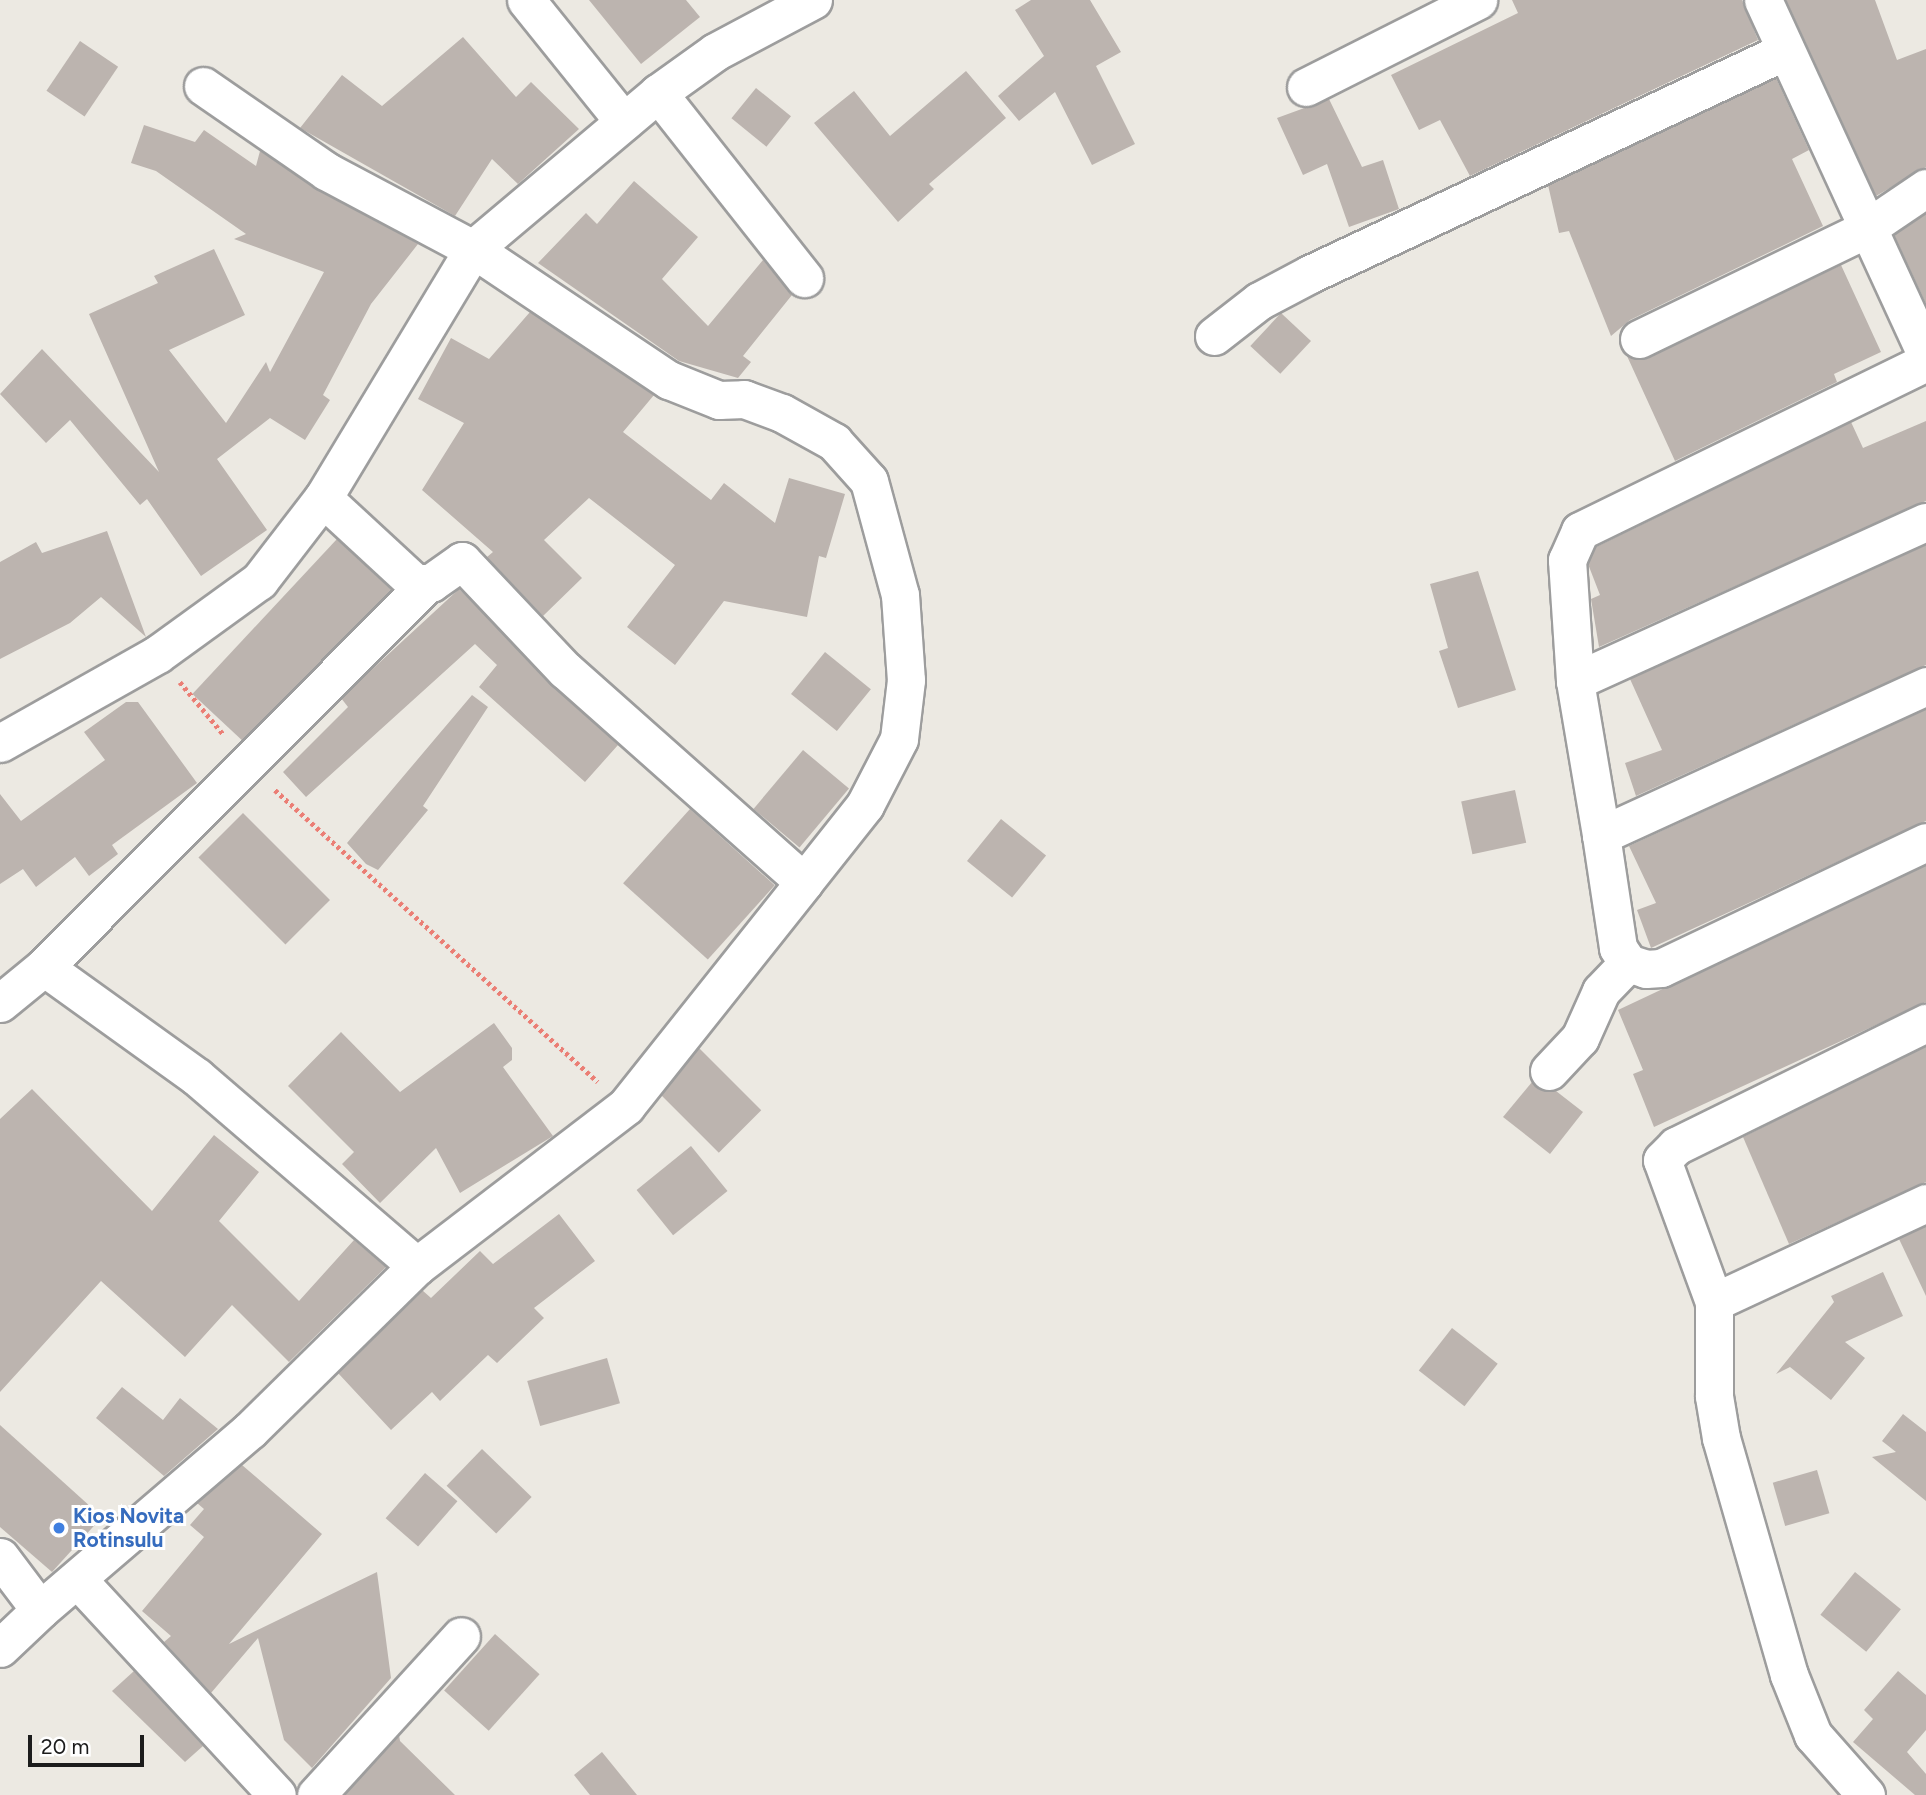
<!DOCTYPE html>
<html>
<head>
<meta charset="utf-8">
<style>
  body { margin:0 }
  #map { position:relative; width:1926px; height:1795px; overflow:hidden; background:#ece9e2; font-family:Figtree,sans-serif }
  div>[style] { position:absolute }
  .building>* { inset:0; background:#bcb4af; transform-origin:0 0 }
  .path>* { height:4.5px; margin-top:-2.25px; transform-origin:0; background:repeating-linear-gradient(90deg,#eb7e75 0 3.5px,transparent 0 7px) }
  .roads { filter:drop-shadow(2px 0 #9d9d9d) drop-shadow(-2px 0 #9d9d9d) drop-shadow(0 2px #9d9d9d) drop-shadow(0 -2px #9d9d9d) }
  .minor>* { height:37px; margin:-18.5px; padding:0 18.5px; transform-origin:18.5px; border-radius:18.5px; background:#fff }
  .dots>* { width:19px; height:19px; translate:-50% -50%; box-sizing:border-box; border:4px solid #fff; border-radius:50% }
  span { translate:-50% -50%; white-space:nowrap; text-align:center; line-height:1.15; -webkit-text-stroke:6px #fff; paint-order:stroke }
  .shop-label { font-size:21px; color:#366cbe; font-weight:700 }
  .left { translate:0 -50%; text-align:left }
  .scale { position:absolute; left:28px; top:1735px; width:116px; height:32px; box-sizing:border-box; border:4px solid #1c1c1c; border-top:0; padding-left:9px; font-size:21px; line-height:24px; white-space:nowrap; color:#1c1c1c; -webkit-text-stroke:5px #fff; paint-order:stroke }
</style>
</head>
<body>
<div id="map">
  <div class="building">
    <div style="clip-path:polygon(589px 0,686px 0,700px 17px,641px 64px)"></div>
    <div style="clip-path:polygon(1031px 0,1090px 0,1121px 52px,1096px 66px,1135px 144px,1092px 165px,1055px 92px,1019px 121px,998px 96px,1044px 56px,1015px 10px)"></div>
    <div style="clip-path:polygon(1512px 0,1742px 0,1758px 40px,1470px 176px,1440px 120px,1419px 130px,1391px 75px,1518px 13px)"></div>
    <div style="clip-path:polygon(1786px 0,1875px 0,1897px 60px,1926px 49px,1926px 167px,1876px 196px)"></div>
    <div style="clip-path:polygon(463px 37px,516px 97px,531px 82px,579px 129px,518px 184px,492px 159px,455px 216px,300px 128px,342px 75px,382px 106px)"></div>
    <div style="left:80px;top:41px;width:46px;height:60px;rotate:34deg"></div>
    <div style="clip-path:polygon(966px 71px,1006px 118px,929px 184px,934px 189px,898px 222px,814px 123px,854px 91px,890px 136px)"></div>
    <div style="clip-path:polygon(1776px 78px,1809px 150px,1792px 159px,1823px 226px,1630px 320px,1611px 336px,1569px 231px,1559px 233px,1548px 185px)"></div>
    <div style="left:756px;top:88px;width:45px;height:39px;rotate:39deg"></div>
    <div style="clip-path:polygon(1329px 99px,1362px 167px,1383px 160px,1399px 209px,1349px 227px,1327px 164px,1303px 175px,1277px 118px)"></div>
    <div style="clip-path:polygon(144px 125px,195px 142px,204px 130px,256px 166px,260px 151px,418px 244px,371px 304px,323px 395px,330px 400px,305px 440px,270px 418px,217px 459px,267px 530px,201px 576px,147px 499px,140px 505px,70px 420px,46px 443px,0 394px,42px 349px,159px 472px,89px 314px,158px 283px,154px 276px,214px 249px,245px 315px,169px 350px,226px 423px,266px 362px,270px 372px,324px 272px,234px 239px,246px 234px,156px 171px,131px 163px)"></div>
    <div style="clip-path:polygon(634px 181px,698px 237px,662px 279px,708px 326px,763px 260px,792px 295px,743px 356px,751px 362px,738px 378px,679px 361px,538px 263px,586px 213px,597px 224px)"></div>
    <div style="clip-path:polygon(1926px 213px,1926px 304px,1894px 235px)"></div>
    <div style="clip-path:polygon(1841px 265px,1881px 352px,1834px 374px,1837px 382px,1675px 461px,1627px 356px,1648px 358px)"></div>
    <div style="clip-path:polygon(530px 312px,654px 395px,623px 432px,711px 500px,724px 483px,775px 523px,789px 478px,845px 494px,826px 558px,819px 556px,807px 617px,724px 601px,675px 665px,627px 627px,675px 565px,589px 498px,544px 540px,582px 578px,543px 616px,487px 557px,493px 552px,422px 490px,464px 423px,418px 399px,451px 338px,489px 359px)"></div>
    <div style="left:1281px;top:313px;width:41px;height:45px;rotate:43deg"></div>
    <div style="clip-path:polygon(1926px 421px,1926px 501px,1599px 647px,1591px 599px,1600px 595px,1588px 564px,1596px 547px,1851px 422px,1863px 448px)"></div>
    <div style="clip-path:polygon(107px 531px,146px 637px,101px 597px,70px 623px,0 659px,0 562px,36px 542px,42px 553px)"></div>
    <div style="left:337px;top:539px;width:74px;height:212px;rotate:43deg"></div>
    <div style="clip-path:polygon(1926px 545px,1926px 665px,1636px 796px,1625px 763px,1662px 750px,1630px 679px)"></div>
    <div style="clip-path:polygon(1478px 571px,1516px 690px,1458px 708px,1439px 651px,1448px 648px,1430px 584px)"></div>
    <div style="clip-path:polygon(459px 589px,618px 745px,585px 782px,479px 687px,497px 665px,475px 644px,306px 797px,283px 772px,348px 707px,341px 698px)"></div>
    <div style="left:825px;top:652px;width:59px;height:54px;rotate:39deg"></div>
    <div style="clip-path:polygon(472px 695px,488px 707px,423px 806px,428px 810px,378px 870px,366px 864px,347px 843px)"></div>
    <div style="clip-path:polygon(126px 702px,138px 702px,197px 783px,112px 845px,118px 854px,89px 876px,75px 857px,36px 887px,23px 869px,0 884px,0 794px,21px 821px,105px 760px,84px 732px)"></div>
    <div style="clip-path:polygon(1926px 709px,1926px 821px,1651px 948px,1637px 910px,1656px 903px,1629px 846px)"></div>
    <div style="left:803px;top:750px;width:60px;height:77px;rotate:40deg"></div>
    <div style="left:1515px;top:790px;width:54px;height:55px;rotate:78deg"></div>
    <div style="left:690px;top:809px;width:114px;height:100px;rotate:42deg"></div>
    <div style="left:243px;top:813px;width:123px;height:63px;rotate:45deg"></div>
    <div style="left:1001px;top:819px;width:58px;height:54px;rotate:39deg"></div>
    <div style="clip-path:polygon(1926px 865px,1926px 1002px,1654px 1127px,1633px 1074px,1643px 1070px,1618px 1010px)"></div>
    <div style="clip-path:polygon(494px 1023px,512px 1048px,512px 1060px,503px 1067px,553px 1136px,460px 1193px,436px 1148px,380px 1203px,342px 1164px,354px 1152px,288px 1086px,341px 1032px,400px 1092px)"></div>
    <div style="clip-path:polygon(1926px 1046px,1926px 1182px,1789px 1244px,1743px 1137px)"></div>
    <div style="left:699px;top:1048px;width:88px;height:60px;rotate:45deg"></div>
    <div style="clip-path:polygon(1532px 1082px,1556px 1091px,1583px 1112px,1550px 1154px,1503px 1117px)"></div>
    <div style="clip-path:polygon(32px 1089px,152px 1211px,214px 1135px,259px 1172px,219px 1221px,299px 1301px,354px 1240px,386px 1267px,289px 1362px,232px 1305px,185px 1357px,101px 1281px,0 1392px,0 1119px)"></div>
    <div style="left:691px;top:1146px;width:58px;height:70px;rotate:51deg"></div>
    <div style="clip-path:polygon(559px 1214px,595px 1261px,534px 1308px,544px 1318px,497px 1363px,488px 1355px,440px 1401px,432px 1392px,391px 1430px,338px 1373px,422px 1290px,431px 1298px,480px 1251px,493px 1264px)"></div>
    <div style="clip-path:polygon(1926px 1226px,1926px 1296px,1899px 1239px)"></div>
    <div style="clip-path:polygon(1883px 1272px,1903px 1316px,1845px 1342px,1865px 1358px,1831px 1400px,1790px 1367px,1776px 1374px,1834px 1302px,1831px 1296px)"></div>
    <div style="left:1452px;top:1328px;width:58px;height:54px;rotate:38deg"></div>
    <div style="left:607px;top:1358px;width:47px;height:83px;rotate:74deg"></div>
    <div style="clip-path:polygon(122px 1387px,163px 1420px,180px 1398px,218px 1429px,164px 1476px,96px 1418px)"></div>
    <div style="clip-path:polygon(1903px 1414px,1926px 1432px,1926px 1501px,1872px 1457px,1896px 1452px,1882px 1441px)"></div>
    <div style="clip-path:polygon(0 1425px,102px 1517px,52px 1572px,0 1527px)"></div>
    <div style="left:482px;top:1449px;width:69px;height:51px;rotate:44deg"></div>
    <div style="clip-path:polygon(242px 1465px,322px 1534px,229px 1644px,377px 1572px,391px 1678px,312px 1768px,284px 1740px,258px 1638px,211px 1693px,164px 1642px,171px 1636px,142px 1611px,204px 1537px,190px 1525px,204px 1509px,197px 1503px)"></div>
    <div style="left:1817px;top:1470px;width:45px;height:46px;rotate:74deg"></div>
    <div style="left:425px;top:1473px;width:43px;height:60px;rotate:41deg"></div>
    <div style="left:1855px;top:1572px;width:59px;height:55px;rotate:39deg"></div>
    <div style="left:495px;top:1634px;width:60px;height:76px;rotate:42deg"></div>
    <div style="clip-path:polygon(134px 1671px,203px 1746px,185px 1762px,112px 1691px)"></div>
    <div style="clip-path:polygon(1898px 1671px,1926px 1695px,1926px 1730px,1907px 1752px,1926px 1774px,1926px 1795px,1915px 1795px,1853px 1742px,1873px 1719px,1864px 1710px)"></div>
    <div style="clip-path:polygon(399px 1735px,400px 1741px,455px 1795px,344px 1795px)"></div>
    <div style="clip-path:polygon(602px 1752px,637px 1795px,590px 1795px,574px 1775px)"></div>
  </div>
  <div class="path">
    <div style="left:180px;top:682px;width:69px;rotate:50.3deg"></div>
    <div style="left:275px;top:790px;width:435px;rotate:42.1deg"></div>
  </div>
  <div class="roads">
    <div class="minor">
      <div style="left:526px;top:0;width:156px;rotate:51.2deg"></div>
      <div style="left:1763px;top:0;width:390px;rotate:65.3deg"></div>
      <div style="left:203px;top:86px;width:150px;rotate:34.6deg"></div>
      <div style="left:326px;top:171px;width:166px;rotate:28deg"></div>
      <div style="left:473px;top:249px;width:236px;rotate:33.8deg"></div>
      <div style="left:669px;top:380px;width:54px;rotate:21.8deg"></div>
      <div style="left:719px;top:400px;width:25px;rotate:-2deg"></div>
      <div style="left:744px;top:399px;width:40px;rotate:20.2deg"></div>
      <div style="left:782px;top:413px;width:60px;rotate:29.1deg"></div>
      <div style="left:834px;top:442px;width:52px;rotate:48.1deg"></div>
      <div style="left:869px;top:481px;width:118px;rotate:74.8deg"></div>
      <div style="left:900px;top:595px;width:85px;rotate:86deg"></div>
      <div style="left:906px;top:680px;width:59px;rotate:96.8deg"></div>
      <div style="left:899px;top:739px;width:74px;rotate:117.3deg"></div>
      <div style="left:865px;top:805px;width:98px;rotate:128.4deg"></div>
      <div style="left:1306px;top:87px;width:193px;rotate:-26.8deg"></div>
      <div style="left:658px;top:93px;width:236px;rotate:51.7deg"></div>
      <div style="left:1214px;top:336px;width:57px;rotate:-37.9deg"></div>
      <div style="left:1259px;top:301px;width:58px;rotate:-27.9deg"></div>
      <div style="left:1310px;top:274px;width:525px;rotate:-25.15deg"></div>
      <div style="left:1639px;top:339px;width:250px;rotate:-25.8deg"></div>
      <div style="left:1864px;top:230px;width:75px;rotate:-34.1deg"></div>
      <div style="left:1926px;top:362px;width:385px;rotate:154deg"></div>
      <div style="left:1580px;top:531px;width:32px;rotate:114deg"></div>
      <div style="left:1567px;top:560px;width:121px;rotate:86.2deg"></div>
      <div style="left:1575px;top:681px;width:385px;rotate:-24.4deg"></div>
      <div style="left:1575px;top:681px;width:156px;rotate:80.4deg"></div>
      <div style="left:1601px;top:835px;width:358px;rotate:-24.6deg"></div>
      <div style="left:0;top:743px;width:181px;rotate:-29.4deg"></div>
      <div style="left:158px;top:654px;width:125px;rotate:-35.9deg"></div>
      <div style="left:259px;top:581px;width:105px;rotate:-52.4deg"></div>
      <div style="left:323px;top:498px;width:291px;rotate:-58.9deg"></div>
      <div style="left:473px;top:249px;width:242px;rotate:-40.1deg"></div>
      <div style="left:658px;top:93px;width:70px;rotate:-35.7deg"></div>
      <div style="left:715px;top:52px;width:111px;rotate:-28deg"></div>
      <div style="left:1601px;top:835px;width:114px;rotate:81.4deg"></div>
      <div style="left:1618px;top:948px;width:18px;rotate:56deg"></div>
      <div style="left:1628px;top:963px;width:19px;rotate:18deg"></div>
      <div style="left:1646px;top:969px;width:15px;rotate:-4deg"></div>
      <div style="left:1661px;top:968px;width:293px;rotate:-25.4deg"></div>
      <div style="left:44px;top:967px;width:188px;rotate:35.7deg"></div>
      <div style="left:197px;top:1077px;width:290px;rotate:40.7deg"></div>
      <div style="left:0;top:1003px;width:57px;rotate:-39.3deg"></div>
      <div style="left:44px;top:967px;width:540px;rotate:-45.08deg"></div>
      <div style="left:1549px;top:1071px;width:45px;rotate:-46.8deg"></div>
      <div style="left:1580px;top:1038px;width:51px;rotate:-65.9deg"></div>
      <div style="left:1601px;top:991px;width:39px;rotate:-46deg"></div>
      <div style="left:1714px;top:1302px;width:234px;rotate:-25deg"></div>
      <div style="left:0;top:1557px;width:66px;rotate:53deg"></div>
      <div style="left:40px;top:1610px;width:55px;rotate:136.5deg"></div>
      <div style="left:77px;top:1579px;width:294px;rotate:47.2deg"></div>
      <div style="left:40px;top:1610px;width:277px;rotate:-40.6deg"></div>
      <div style="left:250px;top:1430px;width:234px;rotate:-44.5deg"></div>
      <div style="left:417px;top:1266px;width:263px;rotate:-37.4deg"></div>
      <div style="left:626px;top:1106px;width:286px;rotate:-51.5deg"></div>
      <div style="left:804px;top:882px;width:319px;rotate:-138.4deg"></div>
      <div style="left:565px;top:670px;width:150px;rotate:-133.4deg"></div>
      <div style="left:462px;top:561px;width:38px;rotate:145deg"></div>
      <div style="left:431px;top:583px;width:16px;rotate:180deg"></div>
      <div style="left:415px;top:583px;width:125px;rotate:-137.3deg"></div>
      <div style="left:316px;top:1795px;width:215px;rotate:-47.6deg"></div>
      <div style="left:1866px;top:1795px;width:80px;rotate:-131.5deg"></div>
      <div style="left:1813px;top:1735px;width:65px;rotate:-111.8deg"></div>
      <div style="left:1789px;top:1675px;width:247px;rotate:-106deg"></div>
      <div style="left:1721px;top:1438px;width:43px;rotate:-99.5deg"></div>
      <div style="left:1714px;top:1396px;width:94px;rotate:-90deg"></div>
      <div style="left:1714px;top:1302px;width:151px;rotate:-110.1deg"></div>
      <div style="left:1662px;top:1160px;width:20px;rotate:-45deg"></div>
      <div style="left:1676px;top:1146px;width:279px;rotate:-26.2deg"></div>
    </div>
  </div>
  <div class="dots">
    <div style="left:59px;top:1528px;background:#3f7fe0"></div>
  </div>
  <div class="shop-label">
    <span class="left" style="left:73px;top:1528px">Kios Novita<br>Rotinsulu</span>
  </div>
  <div class="scale">20 m</div>
</div>
</body>
</html>
